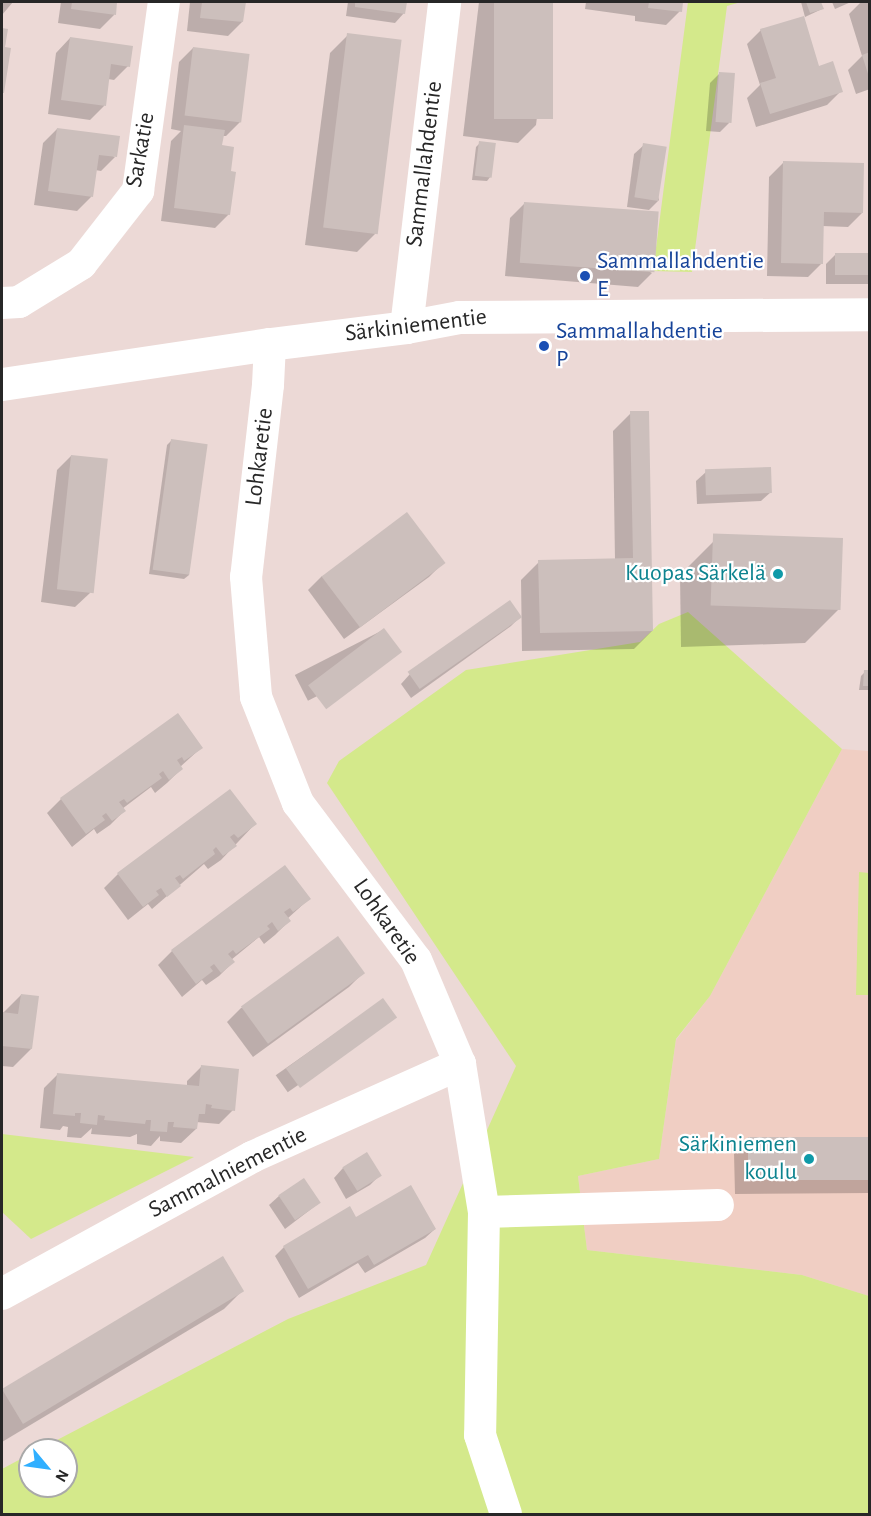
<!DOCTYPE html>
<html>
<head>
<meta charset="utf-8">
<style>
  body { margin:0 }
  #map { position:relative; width:871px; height:1516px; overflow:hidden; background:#ecd9d6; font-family:"Alegreya Sans",sans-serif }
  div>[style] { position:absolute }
  .education>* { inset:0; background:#f0cec3 }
  .green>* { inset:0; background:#d4e98b }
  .shadow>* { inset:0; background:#0003; transform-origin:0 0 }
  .building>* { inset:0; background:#ccbfbc; transform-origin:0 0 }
  .minor>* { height:32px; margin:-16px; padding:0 16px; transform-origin:16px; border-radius:16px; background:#fff }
  .tertiary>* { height:33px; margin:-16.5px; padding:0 16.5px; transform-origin:16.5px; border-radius:16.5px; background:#fff }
  .dots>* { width:16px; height:16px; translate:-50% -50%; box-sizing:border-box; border:3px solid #fff; border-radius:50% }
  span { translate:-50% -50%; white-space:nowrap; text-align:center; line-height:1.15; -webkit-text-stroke:4.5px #fff; paint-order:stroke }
  .street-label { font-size:24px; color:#272727 }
  .transit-label { font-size:24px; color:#164399 }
  .left { translate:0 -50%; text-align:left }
  .culture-label { font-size:24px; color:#0d838f }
  .right { translate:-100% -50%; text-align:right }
  .frame { position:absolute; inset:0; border:3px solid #272727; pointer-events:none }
  .north { position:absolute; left:18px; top:1438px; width:60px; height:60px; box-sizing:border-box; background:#fff; border:2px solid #a9a9a9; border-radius:50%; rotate:119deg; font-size:16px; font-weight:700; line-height:24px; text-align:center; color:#272727 }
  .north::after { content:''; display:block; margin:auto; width:21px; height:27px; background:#30afff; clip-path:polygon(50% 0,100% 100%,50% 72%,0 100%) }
</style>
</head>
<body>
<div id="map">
  <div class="education">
    <div style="clip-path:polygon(842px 749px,869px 751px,869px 1296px,802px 1275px,587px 1250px,578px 1176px,659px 1159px,676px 1040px,710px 996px)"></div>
  </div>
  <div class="green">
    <div style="clip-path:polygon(688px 2px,741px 2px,727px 6px,692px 272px,653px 271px)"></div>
    <div style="clip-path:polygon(688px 612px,842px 749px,710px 996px,676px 1039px,659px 1159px,578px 1176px,587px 1250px,802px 1275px,869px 1296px,869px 1514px,2px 1514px,2px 1469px,30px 1454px,30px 1486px,66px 1486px,66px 1450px,38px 1450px,288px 1319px,426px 1265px,516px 1066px,327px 783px,339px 761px,466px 670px,640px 642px,659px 624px)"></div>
    <div style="clip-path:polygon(859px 872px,869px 873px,869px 995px,856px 995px)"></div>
    <div style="clip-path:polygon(2px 1134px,194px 1157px,31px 1239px,2px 1212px)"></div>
  </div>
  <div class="shadow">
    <div style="clip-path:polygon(2px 2px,13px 2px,2px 15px)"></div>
    <div style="clip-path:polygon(61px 2px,116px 2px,114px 15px,100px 29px,58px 23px)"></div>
    <div style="clip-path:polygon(190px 2px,244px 2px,242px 22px,228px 36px,187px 31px)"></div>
    <div style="clip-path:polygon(348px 2px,406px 2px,404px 13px,395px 23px,346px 16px)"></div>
    <div style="clip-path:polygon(479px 2px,551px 2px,536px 125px,518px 143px,463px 136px)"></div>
    <div style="clip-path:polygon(586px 2px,682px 2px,680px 11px,666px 25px,635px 21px,635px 16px,585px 9px)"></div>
    <div style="clip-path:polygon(801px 2px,820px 2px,822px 9px,805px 17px)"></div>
    <div style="clip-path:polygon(832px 2px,851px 2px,835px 9px)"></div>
    <div style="clip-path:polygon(861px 2px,870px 2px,870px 89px,856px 94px,848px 70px,862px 56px,849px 14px)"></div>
    <div style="clip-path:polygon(2px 29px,6px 30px,2px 94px)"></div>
    <div style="clip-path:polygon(761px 30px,818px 68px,841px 91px,827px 105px,756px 127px,747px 98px,760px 85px,747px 44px)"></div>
    <div style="clip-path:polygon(348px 35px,375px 234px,357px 252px,305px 245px,330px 53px)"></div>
    <div style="clip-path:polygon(70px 38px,128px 66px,114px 80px,108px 79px,104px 106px,90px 120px,48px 114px,56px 53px)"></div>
    <div style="clip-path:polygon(193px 48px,240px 122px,226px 136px,222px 136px,221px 146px,229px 173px,229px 214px,215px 228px,161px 221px,171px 141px,181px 131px,171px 129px,179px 62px)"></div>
    <div style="clip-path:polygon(719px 74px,729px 123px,720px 132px,706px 131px,710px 83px)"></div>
    <div style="clip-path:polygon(57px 129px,115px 157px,101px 171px,95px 170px,91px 197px,77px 211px,34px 205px,43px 143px)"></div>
    <div style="clip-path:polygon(480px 143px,491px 176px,487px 181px,472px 180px,476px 147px)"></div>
    <div style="clip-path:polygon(644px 145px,659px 200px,649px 210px,627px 207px,634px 154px)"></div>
    <div style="clip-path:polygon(783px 163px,862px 213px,848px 227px,822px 226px,822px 263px,808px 277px,767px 276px,769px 177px)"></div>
    <div style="clip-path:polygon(524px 204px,652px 273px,638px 287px,505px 276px,510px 218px)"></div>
    <div style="clip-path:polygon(835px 255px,870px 255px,870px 284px,826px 284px,826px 264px)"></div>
    <div style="clip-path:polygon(631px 413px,652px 631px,634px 649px,522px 651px,521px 580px,539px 562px,615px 560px,613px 431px)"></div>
    <div style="clip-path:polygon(171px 441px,189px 575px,184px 579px,149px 574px,167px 445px)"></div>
    <div style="clip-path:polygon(71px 456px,90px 593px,75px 607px,41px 602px,57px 470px)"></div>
    <div style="clip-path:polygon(706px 472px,771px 492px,761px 501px,697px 504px,696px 481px)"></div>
    <div style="clip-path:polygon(714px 541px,839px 609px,805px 643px,681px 647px,680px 575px)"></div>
    <div style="clip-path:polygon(443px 563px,429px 577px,344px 639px,308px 590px,322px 576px)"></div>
    <div style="clip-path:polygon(510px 602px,520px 617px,511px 626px,411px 698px,401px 684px,410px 674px)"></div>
    <div style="left:383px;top:630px;width:29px;height:99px;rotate:63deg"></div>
    <div style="clip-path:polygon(865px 672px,870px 672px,870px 690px,859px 690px,861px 676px)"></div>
    <div style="clip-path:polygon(201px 748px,180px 767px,181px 769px,167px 783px,155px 793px,151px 787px,122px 809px,124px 811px,110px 825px,97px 834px,94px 829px,72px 847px,47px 813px,61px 799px)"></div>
    <div style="clip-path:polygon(255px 824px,221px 860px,208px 869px,204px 864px,152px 909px,148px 904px,128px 920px,104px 888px,118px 874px)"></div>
    <div style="clip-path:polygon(309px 899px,287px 919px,289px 921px,275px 935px,264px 944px,259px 937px,231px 960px,233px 962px,219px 976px,206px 985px,202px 980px,182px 997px,158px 965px,172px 951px)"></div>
    <div style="clip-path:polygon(363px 973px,349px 987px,253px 1057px,227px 1022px,241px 1008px)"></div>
    <div style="clip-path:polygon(21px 995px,31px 1049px,13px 1067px,2px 1066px,2px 1014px)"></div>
    <div style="left:383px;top:1000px;width:21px;height:131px;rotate:55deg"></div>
    <div style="clip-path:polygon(201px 1067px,233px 1110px,219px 1124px,196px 1122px,196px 1129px,181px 1143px,160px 1141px,160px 1136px,151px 1146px,137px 1144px,137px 1134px,130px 1137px,91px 1134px,92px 1128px,81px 1138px,67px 1137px,68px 1127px,63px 1126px,60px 1130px,40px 1128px,44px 1088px,58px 1074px,187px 1087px,187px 1081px)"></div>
    <div style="clip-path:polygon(870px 1083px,870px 1193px,735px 1194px,734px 1154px,748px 1140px,868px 1139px)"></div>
    <div style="clip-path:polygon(343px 1168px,380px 1175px,370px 1185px,346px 1199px,334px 1178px)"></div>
    <div style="clip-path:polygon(279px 1196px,319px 1203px,285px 1229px,269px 1205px)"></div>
    <div style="clip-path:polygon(356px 1219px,435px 1229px,425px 1238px,365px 1273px,358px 1263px,299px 1298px,275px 1256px,284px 1247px)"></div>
    <div style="clip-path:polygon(222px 1258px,242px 1291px,224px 1309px,2px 1442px,2px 1391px)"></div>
  </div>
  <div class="building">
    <div style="clip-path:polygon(72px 2px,117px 2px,116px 15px,71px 9px)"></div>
    <div style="clip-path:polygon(202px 2px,246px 2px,243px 22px,200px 18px)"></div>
    <div style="clip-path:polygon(355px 2px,407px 2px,405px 14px,355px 7px)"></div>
    <div style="left:494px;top:2px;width:59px;height:117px"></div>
    <div style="clip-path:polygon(649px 2px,683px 2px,682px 12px,648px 8px)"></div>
    <div style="clip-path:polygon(806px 2px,821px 2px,824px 9px,810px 13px)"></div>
    <div style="clip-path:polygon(804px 16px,819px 66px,833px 61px,843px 92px,770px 114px,760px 83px,776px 78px,760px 29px)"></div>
    <div style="clip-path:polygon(2px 28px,8px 29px,5px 47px,11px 48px,4px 93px,2px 93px)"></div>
    <div style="left:347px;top:33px;width:55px;height:196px;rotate:7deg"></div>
    <div style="clip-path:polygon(70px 37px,133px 46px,130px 67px,111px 64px,106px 106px,61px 100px)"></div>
    <div style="left:193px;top:47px;width:57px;height:69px;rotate:7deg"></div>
    <div style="clip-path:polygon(870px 52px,870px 77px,869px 77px,862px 55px)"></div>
    <div style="left:719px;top:72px;width:16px;height:50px;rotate:4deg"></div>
    <div style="clip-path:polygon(184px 125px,225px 130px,222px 145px,234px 147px,231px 171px,236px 172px,230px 215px,174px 208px)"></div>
    <div style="clip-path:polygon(57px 128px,120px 136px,117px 157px,99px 155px,93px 197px,48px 191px)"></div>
    <div style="left:479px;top:141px;width:17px;height:35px;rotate:7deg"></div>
    <div style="left:643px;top:143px;width:24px;height:55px;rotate:9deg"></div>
    <div style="clip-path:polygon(783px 161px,864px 163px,863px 213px,824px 212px,823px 264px,781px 263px)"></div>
    <div style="left:524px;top:202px;width:135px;height:61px;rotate:4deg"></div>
    <div style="left:835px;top:253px;width:35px;height:22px"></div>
    <div style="clip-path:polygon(630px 411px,649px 411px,653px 631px,540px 633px,538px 560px,633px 558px)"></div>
    <div style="left:171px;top:439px;width:37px;height:132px;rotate:8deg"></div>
    <div style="left:71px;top:455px;width:37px;height:135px;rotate:6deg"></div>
    <div style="left:771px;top:467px;width:26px;height:66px;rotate:88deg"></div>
    <div style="left:407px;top:512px;width:64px;height:107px;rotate:53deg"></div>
    <div style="left:843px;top:538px;width:72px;height:130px;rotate:92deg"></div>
    <div style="left:510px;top:600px;width:21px;height:125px;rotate:55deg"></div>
    <div style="left:384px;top:628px;width:30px;height:95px;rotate:53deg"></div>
    <div style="clip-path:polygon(864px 670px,870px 670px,870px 686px,863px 686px)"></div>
    <div style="clip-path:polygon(178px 713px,203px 748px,184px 761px,182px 757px,177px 760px,183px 769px,169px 780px,163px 771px,159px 774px,162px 778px,127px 803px,124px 799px,119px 802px,126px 811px,112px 821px,106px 813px,102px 816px,105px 820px,86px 834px,60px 798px)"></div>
    <div style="clip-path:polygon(230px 789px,257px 824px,238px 838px,234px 834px,230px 837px,237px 846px,223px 856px,216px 847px,213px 850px,215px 854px,183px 879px,180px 875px,175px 878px,181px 886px,167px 897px,161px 888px,156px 891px,159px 895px,143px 907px,117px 873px)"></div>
    <div style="clip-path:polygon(285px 865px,311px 899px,293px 912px,290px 908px,284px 912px,291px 921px,278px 931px,272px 922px,267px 926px,270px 929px,236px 954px,233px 950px,228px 954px,235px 962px,221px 973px,214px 964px,210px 967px,213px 971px,196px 984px,171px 950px)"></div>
    <div style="left:338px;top:936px;width:46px;height:120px;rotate:54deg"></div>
    <div style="clip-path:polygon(21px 994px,39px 996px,32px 1049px,2px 1046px,2px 1012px,18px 1014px)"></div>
    <div style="left:383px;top:998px;width:24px;height:120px;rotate:54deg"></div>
    <div style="clip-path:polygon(201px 1065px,239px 1069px,235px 1111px,211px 1108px,212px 1105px,206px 1104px,205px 1114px,199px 1114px,197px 1129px,173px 1127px,174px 1122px,168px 1122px,167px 1132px,150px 1131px,151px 1120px,146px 1120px,145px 1124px,104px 1120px,105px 1116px,98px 1115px,97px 1125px,80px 1123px,81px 1113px,75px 1113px,75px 1116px,53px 1114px,57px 1073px,199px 1086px)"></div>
    <div style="left:870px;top:1137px;width:43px;height:122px;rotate:90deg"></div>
    <div style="left:367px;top:1152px;width:28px;height:29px;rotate:58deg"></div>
    <div style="left:304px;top:1178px;width:30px;height:31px;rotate:56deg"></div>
    <div style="clip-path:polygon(411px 1185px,436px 1229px,374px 1265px,368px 1255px,308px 1289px,283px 1246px,350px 1206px,356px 1217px)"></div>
    <div style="left:223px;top:1256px;width:41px;height:258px;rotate:59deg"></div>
  </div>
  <div class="minor">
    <div style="left:2px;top:303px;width:17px;rotate:-3deg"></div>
    <div style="left:19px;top:302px;width:73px;rotate:-31.5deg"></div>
    <div style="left:81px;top:264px;width:93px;rotate:-52deg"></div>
    <div style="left:138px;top:191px;width:191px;rotate:-82.2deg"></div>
    <div style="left:270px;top:344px;width:41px;rotate:92.8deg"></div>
    <div style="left:268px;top:385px;width:193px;rotate:96.5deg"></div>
    <div style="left:246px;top:577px;width:120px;rotate:85.2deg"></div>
    <div style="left:256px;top:697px;width:114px;rotate:68.4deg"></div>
    <div style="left:298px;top:803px;width:196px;rotate:53.1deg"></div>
    <div style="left:416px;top:960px;width:113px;rotate:67.1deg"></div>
    <div style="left:460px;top:1064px;width:150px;rotate:80.8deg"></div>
    <div style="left:484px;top:1212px;width:223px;rotate:91deg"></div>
    <div style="left:480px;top:1435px;width:83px;rotate:71.8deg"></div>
    <div style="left:484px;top:1212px;width:234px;rotate:-1.7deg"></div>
    <div style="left:2px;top:1294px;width:285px;rotate:-28.7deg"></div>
    <div style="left:252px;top:1157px;width:228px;rotate:-24.1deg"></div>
  </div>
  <div class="tertiary">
    <div style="left:406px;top:327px;width:327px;rotate:-83.3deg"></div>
    <div style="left:2px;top:384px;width:271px;rotate:-8.5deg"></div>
    <div style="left:270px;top:344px;width:137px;rotate:-7.1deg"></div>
    <div style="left:406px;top:327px;width:54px;rotate:-10.7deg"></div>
    <div style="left:459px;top:317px;width:411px;rotate:-0.4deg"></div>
  </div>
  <div class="dots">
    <div style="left:585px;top:276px;background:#1a4fb4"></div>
    <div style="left:544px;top:346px;background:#1a4fb4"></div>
    <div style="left:778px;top:574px;background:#0f9aa8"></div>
    <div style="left:809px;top:1159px;background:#0f9aa8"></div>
  </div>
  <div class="street-label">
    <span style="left:141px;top:150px;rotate:-80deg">Sarkatie</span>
    <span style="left:425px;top:164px;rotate:-83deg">Sammallahdentie</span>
    <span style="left:416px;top:326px;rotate:-7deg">Särkiniementie</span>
    <span style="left:260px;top:457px;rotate:-83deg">Lohkaretie</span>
    <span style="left:386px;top:922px;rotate:55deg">Lohkaretie</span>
    <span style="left:228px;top:1173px;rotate:-27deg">Sammalniementie</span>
  </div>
  <div class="transit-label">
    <span class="left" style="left:597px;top:276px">Sammallahdentie<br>E</span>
    <span class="left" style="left:556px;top:346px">Sammallahdentie<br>P</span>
  </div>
  <div class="culture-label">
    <span class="right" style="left:766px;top:574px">Kuopas Särkelä</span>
    <span class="right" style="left:797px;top:1159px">Särkiniemen<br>koulu</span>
  </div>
  <div class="frame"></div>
  <div class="north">N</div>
</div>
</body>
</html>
